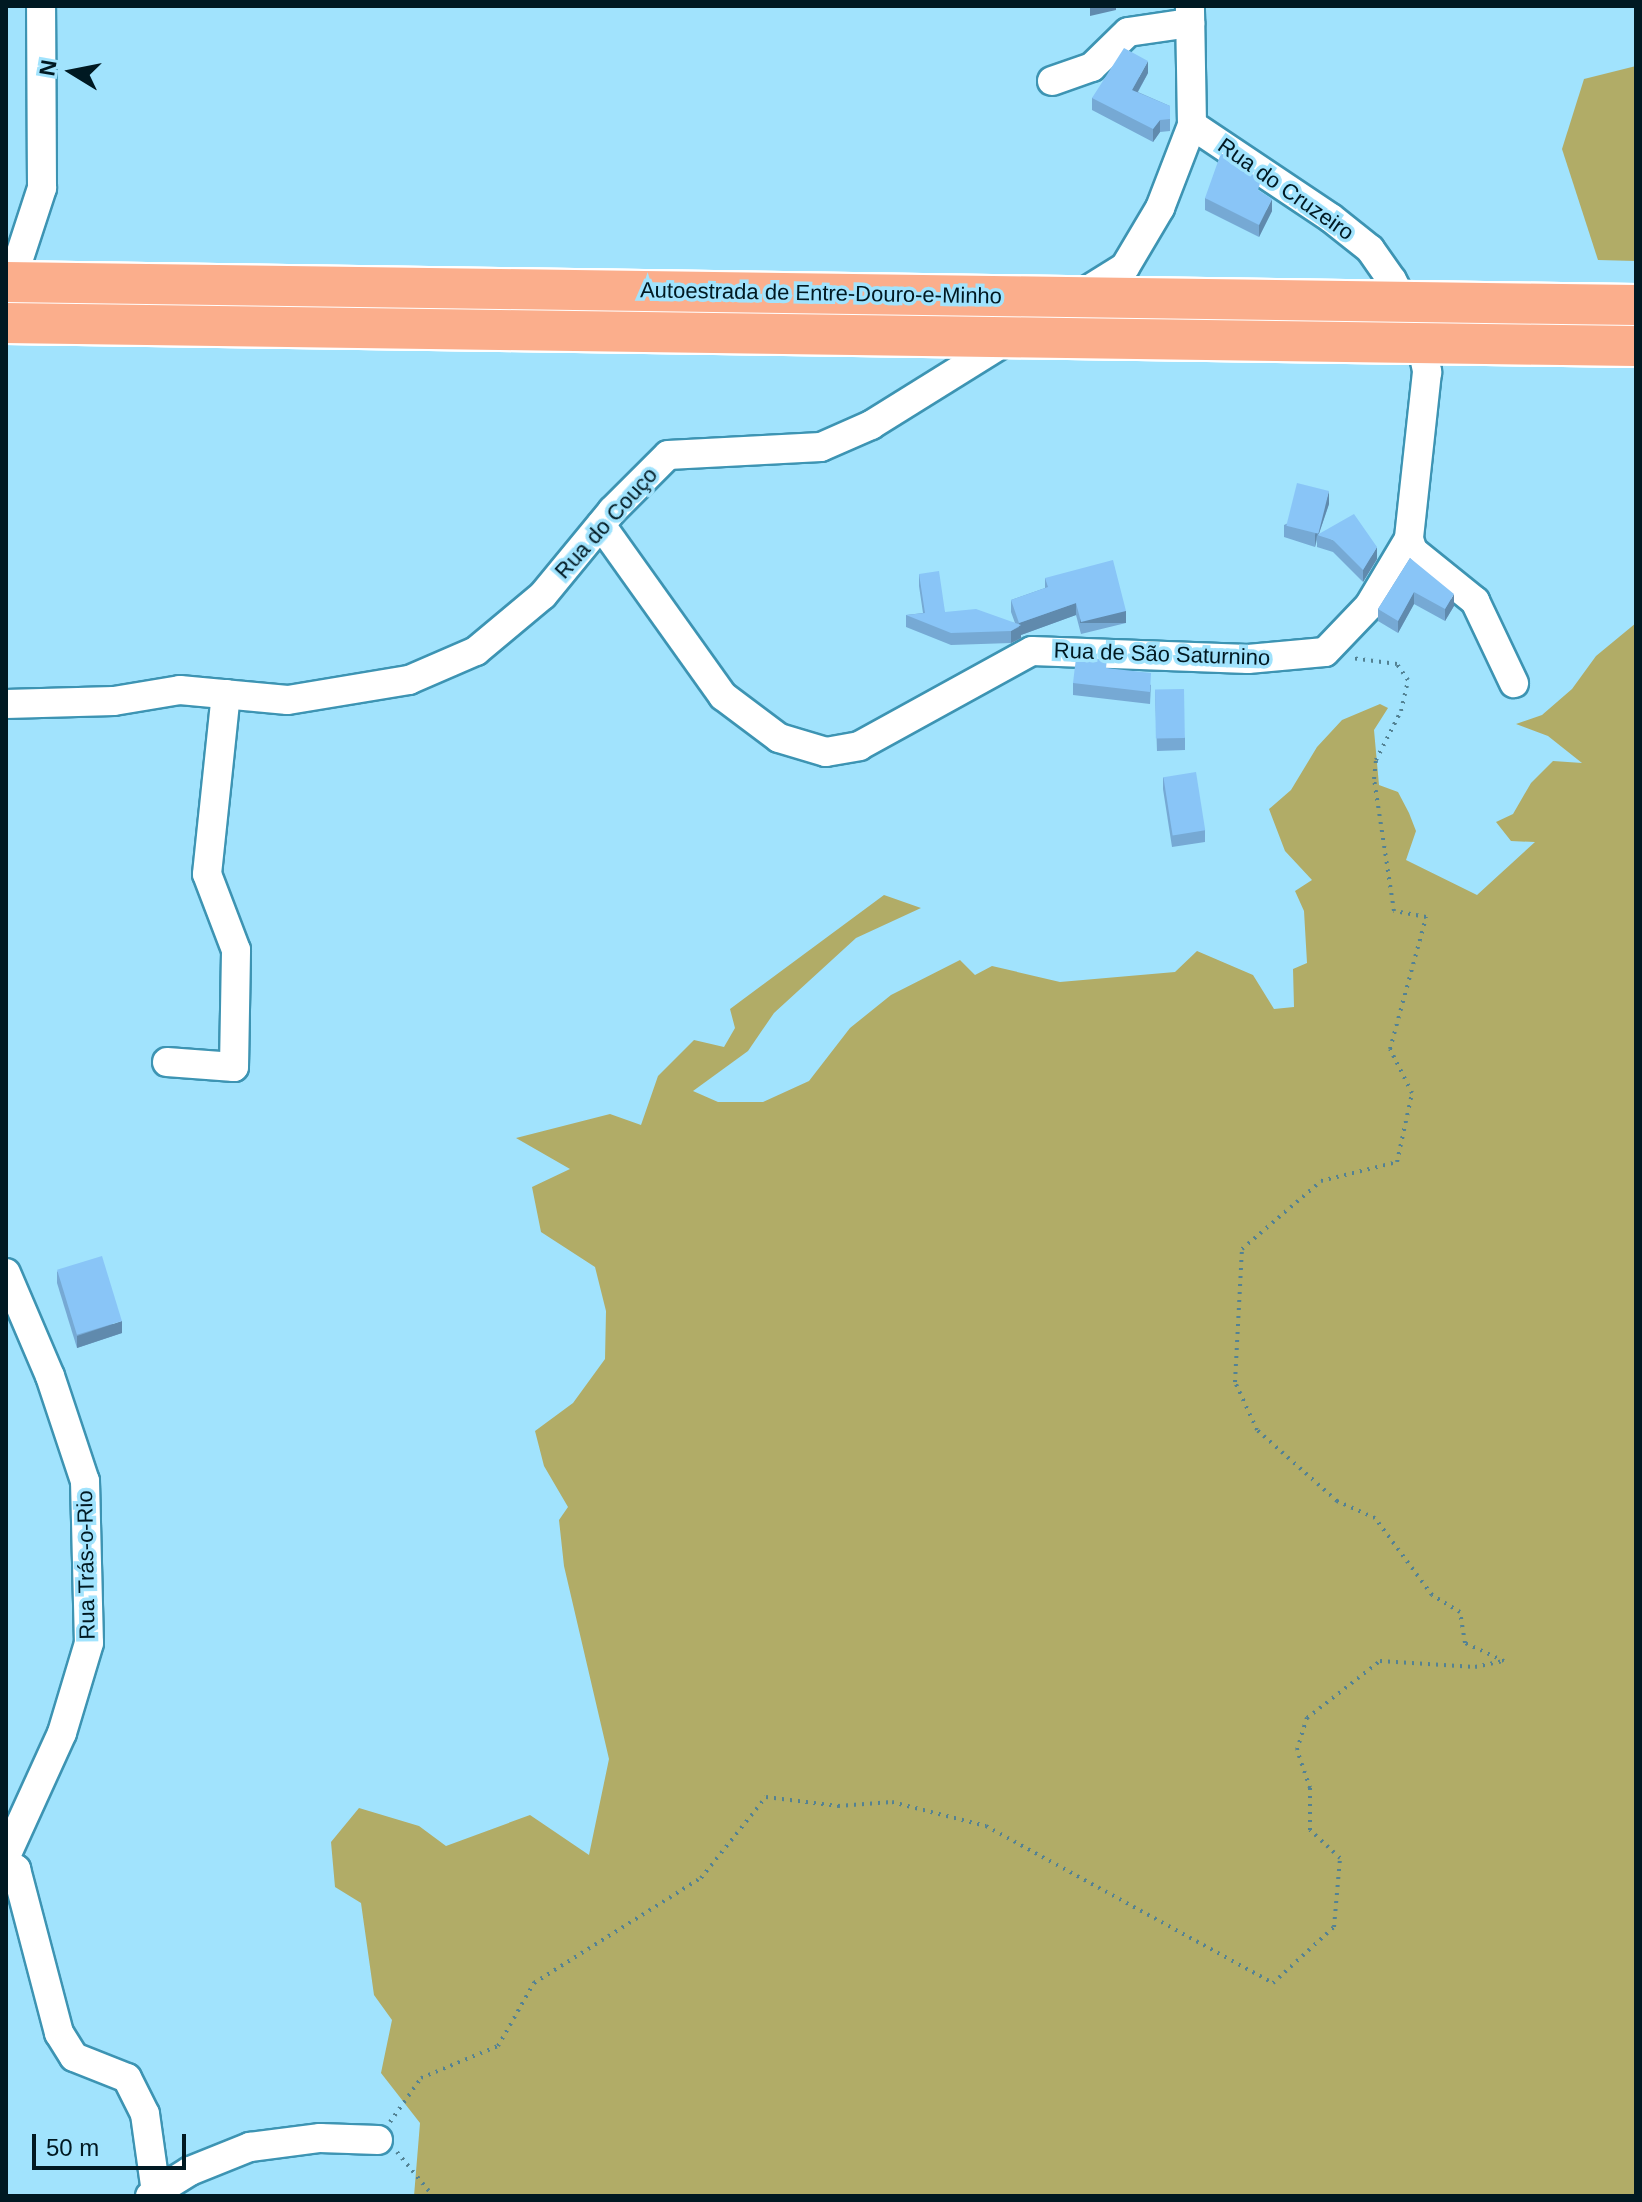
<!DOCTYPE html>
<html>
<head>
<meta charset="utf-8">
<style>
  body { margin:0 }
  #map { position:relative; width:1642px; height:2202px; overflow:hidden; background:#a1e3fd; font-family:Helvetica,sans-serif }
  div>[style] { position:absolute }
  .forest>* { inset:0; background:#b1ac67 }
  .path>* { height:4px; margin-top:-2px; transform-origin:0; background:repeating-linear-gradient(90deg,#538293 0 2px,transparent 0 8px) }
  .roads { filter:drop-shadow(2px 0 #3d94b3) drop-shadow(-2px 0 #3d94b3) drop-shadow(0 2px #3d94b3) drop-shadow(0 -2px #3d94b3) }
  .minor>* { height:28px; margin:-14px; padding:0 14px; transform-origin:14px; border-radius:14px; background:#fff }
  .bridges { filter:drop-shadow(2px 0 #fff) drop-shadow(-2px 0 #fff) drop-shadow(0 2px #fff) drop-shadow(0 -2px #fff) }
  .highway-bridge>* { height:40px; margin:-20px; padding:0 20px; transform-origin:20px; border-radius:20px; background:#fbae8c }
  .wall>* { inset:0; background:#76a9d4 }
  .shaded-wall>* { inset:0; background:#608aad; transform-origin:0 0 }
  .building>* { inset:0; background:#89c5f7; transform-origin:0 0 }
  span { translate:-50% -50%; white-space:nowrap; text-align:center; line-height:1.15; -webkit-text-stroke:7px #a1e3fd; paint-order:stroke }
  .street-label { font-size:22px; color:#001922 }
  .frame { position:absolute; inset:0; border:8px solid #001922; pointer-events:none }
  .north { position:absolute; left:32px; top:32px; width:80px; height:80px; -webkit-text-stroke:6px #a1e3fd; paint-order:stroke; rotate:280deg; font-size:22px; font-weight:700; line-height:32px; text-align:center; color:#001922 }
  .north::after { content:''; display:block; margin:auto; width:28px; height:36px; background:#001922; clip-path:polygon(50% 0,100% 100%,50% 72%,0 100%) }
  .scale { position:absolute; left:32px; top:2134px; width:154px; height:36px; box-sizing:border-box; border:4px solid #001922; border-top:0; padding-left:10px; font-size:24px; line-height:28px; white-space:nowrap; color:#001922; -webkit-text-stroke:6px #a1e3fd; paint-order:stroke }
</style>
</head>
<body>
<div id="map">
  <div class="forest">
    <div style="clip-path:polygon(1636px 66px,1636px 261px,1598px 260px,1562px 149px,1584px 79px)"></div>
    <div style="clip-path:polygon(1636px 623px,1636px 2196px,414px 2196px,420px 2123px,381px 2073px,392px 2020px,374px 1995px,361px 1903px,335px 1887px,331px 1842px,359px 1808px,419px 1826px,446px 1846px,530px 1815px,589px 1855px,609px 1759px,564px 1566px,559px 1520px,568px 1507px,544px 1466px,535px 1431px,573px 1403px,605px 1359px,606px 1311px,595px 1267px,541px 1232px,532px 1187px,570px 1169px,516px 1138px,610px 1114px,641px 1125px,658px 1076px,694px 1040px,724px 1047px,735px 1028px,730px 1009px,884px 895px,921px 908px,856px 938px,774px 1013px,748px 1051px,693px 1091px,718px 1102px,763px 1102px,809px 1081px,850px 1028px,891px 995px,960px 960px,975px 975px,992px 966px,1060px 982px,1175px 972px,1197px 951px,1253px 975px,1274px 1009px,1294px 1007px,1293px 969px,1307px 963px,1304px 911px,1295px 891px,1312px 880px,1285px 851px,1269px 809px,1291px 790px,1317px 747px,1342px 720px,1380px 704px,1388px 708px,1374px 730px,1379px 785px,1398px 792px,1409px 813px,1416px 831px,1406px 860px,1477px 895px,1535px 842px,1511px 841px,1496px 822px,1513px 814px,1531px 783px,1553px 761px,1582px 763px,1548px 736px,1516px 724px,1542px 715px,1572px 689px,1596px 656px)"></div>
  </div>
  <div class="path">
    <div style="left:390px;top:2122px;width:54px;rotate:-54.8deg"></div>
    <div style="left:421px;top:2078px;width:83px;rotate:-22.6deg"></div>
    <div style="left:498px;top:2046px;width:73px;rotate:-60.3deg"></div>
    <div style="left:534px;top:1983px;width:197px;rotate:-32.2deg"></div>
    <div style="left:701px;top:1878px;width:104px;rotate:-51.3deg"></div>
    <div style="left:766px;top:1797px;width:73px;rotate:7.1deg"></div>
    <div style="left:838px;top:1806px;width:54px;rotate:-4.2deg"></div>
    <div style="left:892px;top:1802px;width:97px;rotate:14.3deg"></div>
    <div style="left:986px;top:1826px;width:327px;rotate:28.7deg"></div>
    <div style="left:1273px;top:1983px;width:83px;rotate:-42.6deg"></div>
    <div style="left:1334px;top:1927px;width:69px;rotate:-85deg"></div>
    <div style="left:1340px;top:1858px;width:41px;rotate:-137deg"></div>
    <div style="left:1310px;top:1830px;width:42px;rotate:-90deg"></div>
    <div style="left:1310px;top:1788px;width:40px;rotate:-108.9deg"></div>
    <div style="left:1297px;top:1750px;width:34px;rotate:-73deg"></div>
    <div style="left:1307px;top:1718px;width:93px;rotate:-38deg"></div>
    <div style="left:1380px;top:1661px;width:95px;rotate:3.6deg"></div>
    <div style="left:1475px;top:1667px;width:30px;rotate:-12deg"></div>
    <div style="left:1504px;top:1661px;width:43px;rotate:-155.2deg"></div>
    <div style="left:1465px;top:1643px;width:31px;rotate:-99deg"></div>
    <div style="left:1460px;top:1612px;width:33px;rotate:-149deg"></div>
    <div style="left:1432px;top:1595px;width:96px;rotate:-126.5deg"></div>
    <div style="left:1375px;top:1518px;width:42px;rotate:-155.9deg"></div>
    <div style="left:1337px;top:1501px;width:107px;rotate:-138.4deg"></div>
    <div style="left:1257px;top:1430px;width:53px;rotate:-114.6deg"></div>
    <div style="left:1235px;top:1382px;width:133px;rotate:-87deg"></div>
    <div style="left:1242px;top:1249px;width:104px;rotate:-40.7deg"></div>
    <div style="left:1321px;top:1181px;width:78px;rotate:-14deg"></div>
    <div style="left:1397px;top:1162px;width:71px;rotate:-77.7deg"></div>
    <div style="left:1412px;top:1093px;width:49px;rotate:-116.6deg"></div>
    <div style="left:1390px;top:1049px;width:137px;rotate:-74.7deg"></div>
    <div style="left:1426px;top:917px;width:33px;rotate:-169deg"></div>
    <div style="left:1394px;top:911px;width:134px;rotate:-98.6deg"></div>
    <div style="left:1374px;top:779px;width:19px;rotate:-84deg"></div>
    <div style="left:1376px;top:760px;width:55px;rotate:-63deg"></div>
    <div style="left:1401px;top:711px;width:32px;rotate:-77deg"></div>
    <div style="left:1408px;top:680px;width:19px;rotate:-125deg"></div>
    <div style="left:1397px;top:664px;width:46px;rotate:-172.6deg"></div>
    <div style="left:397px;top:2152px;width:57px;rotate:50.7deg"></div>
  </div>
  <div class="roads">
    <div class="minor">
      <div style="left:1052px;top:81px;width:42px;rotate:-19.3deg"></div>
      <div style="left:1092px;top:67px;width:50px;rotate:-44.2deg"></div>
      <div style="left:1128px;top:32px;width:63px;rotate:-8.3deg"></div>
      <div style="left:1192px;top:125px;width:167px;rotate:33.8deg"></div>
      <div style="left:1331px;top:218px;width:50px;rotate:38.5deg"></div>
      <div style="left:1370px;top:249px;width:38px;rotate:55deg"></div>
      <div style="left:1392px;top:280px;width:59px;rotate:63deg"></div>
      <div style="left:1419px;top:333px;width:40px;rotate:78deg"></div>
      <div style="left:1427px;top:372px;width:168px;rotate:96.2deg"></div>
      <div style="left:1409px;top:539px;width:13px;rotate:72deg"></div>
      <div style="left:1413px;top:551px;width:80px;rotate:38.9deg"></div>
      <div style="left:1475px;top:601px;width:91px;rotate:64.6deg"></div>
      <div style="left:7px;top:295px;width:113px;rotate:-71.9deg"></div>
      <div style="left:42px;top:188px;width:182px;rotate:-90.3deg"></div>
      <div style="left:601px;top:525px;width:210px;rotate:54.5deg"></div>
      <div style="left:723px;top:696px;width:70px;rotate:36.9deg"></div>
      <div style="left:779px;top:738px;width:49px;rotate:16.6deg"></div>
      <div style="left:826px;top:752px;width:34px;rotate:-10deg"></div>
      <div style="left:859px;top:746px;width:197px;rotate:-28.8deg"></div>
      <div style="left:1032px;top:651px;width:216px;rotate:2.1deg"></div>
      <div style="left:1248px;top:659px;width:77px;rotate:-5.2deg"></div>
      <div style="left:1325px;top:652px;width:64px;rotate:-46.3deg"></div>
      <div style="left:1369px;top:606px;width:78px;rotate:-59.2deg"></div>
      <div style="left:6px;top:704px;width:108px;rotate:-1.6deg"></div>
      <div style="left:114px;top:701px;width:67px;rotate:-9.5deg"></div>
      <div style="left:180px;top:690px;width:108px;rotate:5.3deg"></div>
      <div style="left:288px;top:700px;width:123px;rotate:-9.4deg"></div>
      <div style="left:409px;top:680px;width:73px;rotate:-23.4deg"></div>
      <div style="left:476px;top:651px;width:87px;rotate:-39.9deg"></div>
      <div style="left:543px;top:595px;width:109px;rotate:-50.6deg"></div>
      <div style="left:612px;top:511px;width:79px;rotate:-45deg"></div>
      <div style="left:668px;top:455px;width:153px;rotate:-3deg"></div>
      <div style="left:821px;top:447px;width:55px;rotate:-23.7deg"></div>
      <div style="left:871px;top:425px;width:299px;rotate:-31.9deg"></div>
      <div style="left:1125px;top:267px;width:69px;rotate:-59.3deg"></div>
      <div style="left:1160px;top:208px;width:89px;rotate:-68.9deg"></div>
      <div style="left:1192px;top:125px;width:119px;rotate:-91deg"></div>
      <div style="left:167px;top:1062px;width:67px;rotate:4.3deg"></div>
      <div style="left:234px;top:1067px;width:117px;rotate:-89deg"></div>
      <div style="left:236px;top:950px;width:81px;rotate:-110.9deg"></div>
      <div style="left:207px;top:874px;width:181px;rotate:-84deg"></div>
      <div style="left:6px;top:1273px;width:112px;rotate:66.9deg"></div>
      <div style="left:50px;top:1376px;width:111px;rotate:71.6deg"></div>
      <div style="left:85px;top:1481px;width:162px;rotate:88.6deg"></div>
      <div style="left:89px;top:1643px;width:94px;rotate:106.7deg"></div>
      <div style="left:62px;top:1733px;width:135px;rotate:114.5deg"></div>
      <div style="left:6px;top:1863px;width:12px;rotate:31deg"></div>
      <div style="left:16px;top:1869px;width:170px;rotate:75.3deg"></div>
      <div style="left:59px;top:2033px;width:28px;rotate:58deg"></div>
      <div style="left:74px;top:2057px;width:57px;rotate:21.6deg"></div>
      <div style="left:127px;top:2078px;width:40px;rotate:63.4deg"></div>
      <div style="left:145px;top:2114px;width:79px;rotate:82deg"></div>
      <div style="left:150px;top:2196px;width:47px;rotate:-32deg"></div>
      <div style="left:190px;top:2171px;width:65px;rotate:-21.8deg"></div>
      <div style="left:250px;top:2147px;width:71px;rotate:-7.3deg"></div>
      <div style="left:320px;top:2138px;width:58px;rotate:2deg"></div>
    </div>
  </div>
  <div class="bridges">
    <div class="highway-bridge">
      <div style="left:6px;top:282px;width:1630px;rotate:0.81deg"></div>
      <div style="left:6px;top:323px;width:1630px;rotate:0.81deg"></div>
    </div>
  </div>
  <div class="wall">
    <div style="clip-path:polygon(1148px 73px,1138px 92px,1170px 106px,1170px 131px,1160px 132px,1153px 142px,1092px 110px,1092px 98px)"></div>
    <div style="clip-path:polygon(1205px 198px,1272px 211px,1259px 237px,1205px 210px)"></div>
    <div style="clip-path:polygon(1329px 504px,1319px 534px,1377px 559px,1363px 582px,1333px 552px,1317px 547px,1317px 540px,1315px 547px,1284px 537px,1284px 525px)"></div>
    <div style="clip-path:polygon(1410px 558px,1454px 606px,1445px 621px,1414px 604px,1398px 633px,1378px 621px,1378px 609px)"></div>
    <div style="clip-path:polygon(919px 574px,945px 612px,1015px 623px,1011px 612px,1011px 600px,1045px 588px,1045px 578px,1126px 623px,1081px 634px,1076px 615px,1021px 635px,1021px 638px,1011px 643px,951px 645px,906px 627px,906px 615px,923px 613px,919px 586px)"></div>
    <div style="clip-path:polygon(1107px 668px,1151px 685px,1150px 704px,1073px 695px,1073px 683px)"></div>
    <div style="clip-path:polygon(1155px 690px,1185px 738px,1185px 750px,1157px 751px)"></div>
    <div style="clip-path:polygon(1163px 777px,1205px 830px,1205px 842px,1172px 847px,1163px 789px)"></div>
    <div style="clip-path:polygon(57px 1271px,122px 1333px,77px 1348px,57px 1283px)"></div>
  </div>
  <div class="shaded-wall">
    <div style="clip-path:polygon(1090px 6px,1116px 6px,1116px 10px,1090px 16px)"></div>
    <div style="clip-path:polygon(1148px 61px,1148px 73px,1132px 102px,1132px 90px)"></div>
    <div style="clip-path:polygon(1160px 120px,1160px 132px,1153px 142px,1153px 129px)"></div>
    <div style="clip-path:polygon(1272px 199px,1272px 211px,1259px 237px,1259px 225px)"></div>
    <div style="clip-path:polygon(1329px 491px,1329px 504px,1318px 536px,1317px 535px,1315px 547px,1315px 535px)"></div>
    <div style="clip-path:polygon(1377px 547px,1377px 559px,1363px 582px,1363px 570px)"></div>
    <div style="clip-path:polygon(1414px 592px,1414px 604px,1398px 633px,1398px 621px)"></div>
    <div style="clip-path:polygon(1454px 594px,1454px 606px,1445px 621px,1445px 609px)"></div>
    <div style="clip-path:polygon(1076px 603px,1076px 615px,1021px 635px,1021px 638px,1011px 643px,1011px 631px,1019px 627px,1019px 623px)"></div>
    <div style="left:1126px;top:611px;width:12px;height:46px;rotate:90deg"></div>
    <div style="clip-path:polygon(122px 1321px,122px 1333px,77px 1348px,77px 1336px)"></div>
  </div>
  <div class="building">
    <div style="clip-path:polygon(1124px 48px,1148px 61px,1132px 90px,1170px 106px,1170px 119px,1160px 120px,1153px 129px,1092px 98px)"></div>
    <div style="clip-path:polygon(1221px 153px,1261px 180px,1258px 190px,1272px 199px,1259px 225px,1205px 198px)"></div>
    <div style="left:1297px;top:483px;width:33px;height:44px;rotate:14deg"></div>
    <div style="clip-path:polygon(1354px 514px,1377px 547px,1363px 570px,1333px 540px,1317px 535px)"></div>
    <div style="clip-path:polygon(1410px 558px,1454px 594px,1445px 609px,1414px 592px,1398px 621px,1378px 609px)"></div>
    <div style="clip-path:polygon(1113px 560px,1126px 611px,1081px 622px,1076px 603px,1019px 623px,1011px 600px,1048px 587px,1045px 578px)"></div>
    <div style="clip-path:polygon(939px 571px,945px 612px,976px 609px,1021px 625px,1011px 631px,951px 633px,906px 615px,925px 613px,919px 574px)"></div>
    <div style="clip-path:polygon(1076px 658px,1107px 659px,1106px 668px,1151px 673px,1150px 692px,1073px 683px)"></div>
    <div style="left:1184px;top:689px;width:49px;height:29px;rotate:89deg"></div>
    <div style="left:1196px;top:772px;width:59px;height:33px;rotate:81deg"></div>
    <div style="left:102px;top:1256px;width:68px;height:47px;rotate:73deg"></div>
  </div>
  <div class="street-label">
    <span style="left:1286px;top:189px;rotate:35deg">Rua do Cruzeiro</span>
    <span style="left:821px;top:293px;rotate:1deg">Autoestrada de Entre-Douro-e-Minho</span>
    <span style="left:606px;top:523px;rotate:-48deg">Rua do Couço</span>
    <span style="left:1162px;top:654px;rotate:2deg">Rua de São Saturnino</span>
    <span style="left:86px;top:1565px;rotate:-91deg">Rua Trás-o-Rio</span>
  </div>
  <div class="frame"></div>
  <div class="north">N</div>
  <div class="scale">50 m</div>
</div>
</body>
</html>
